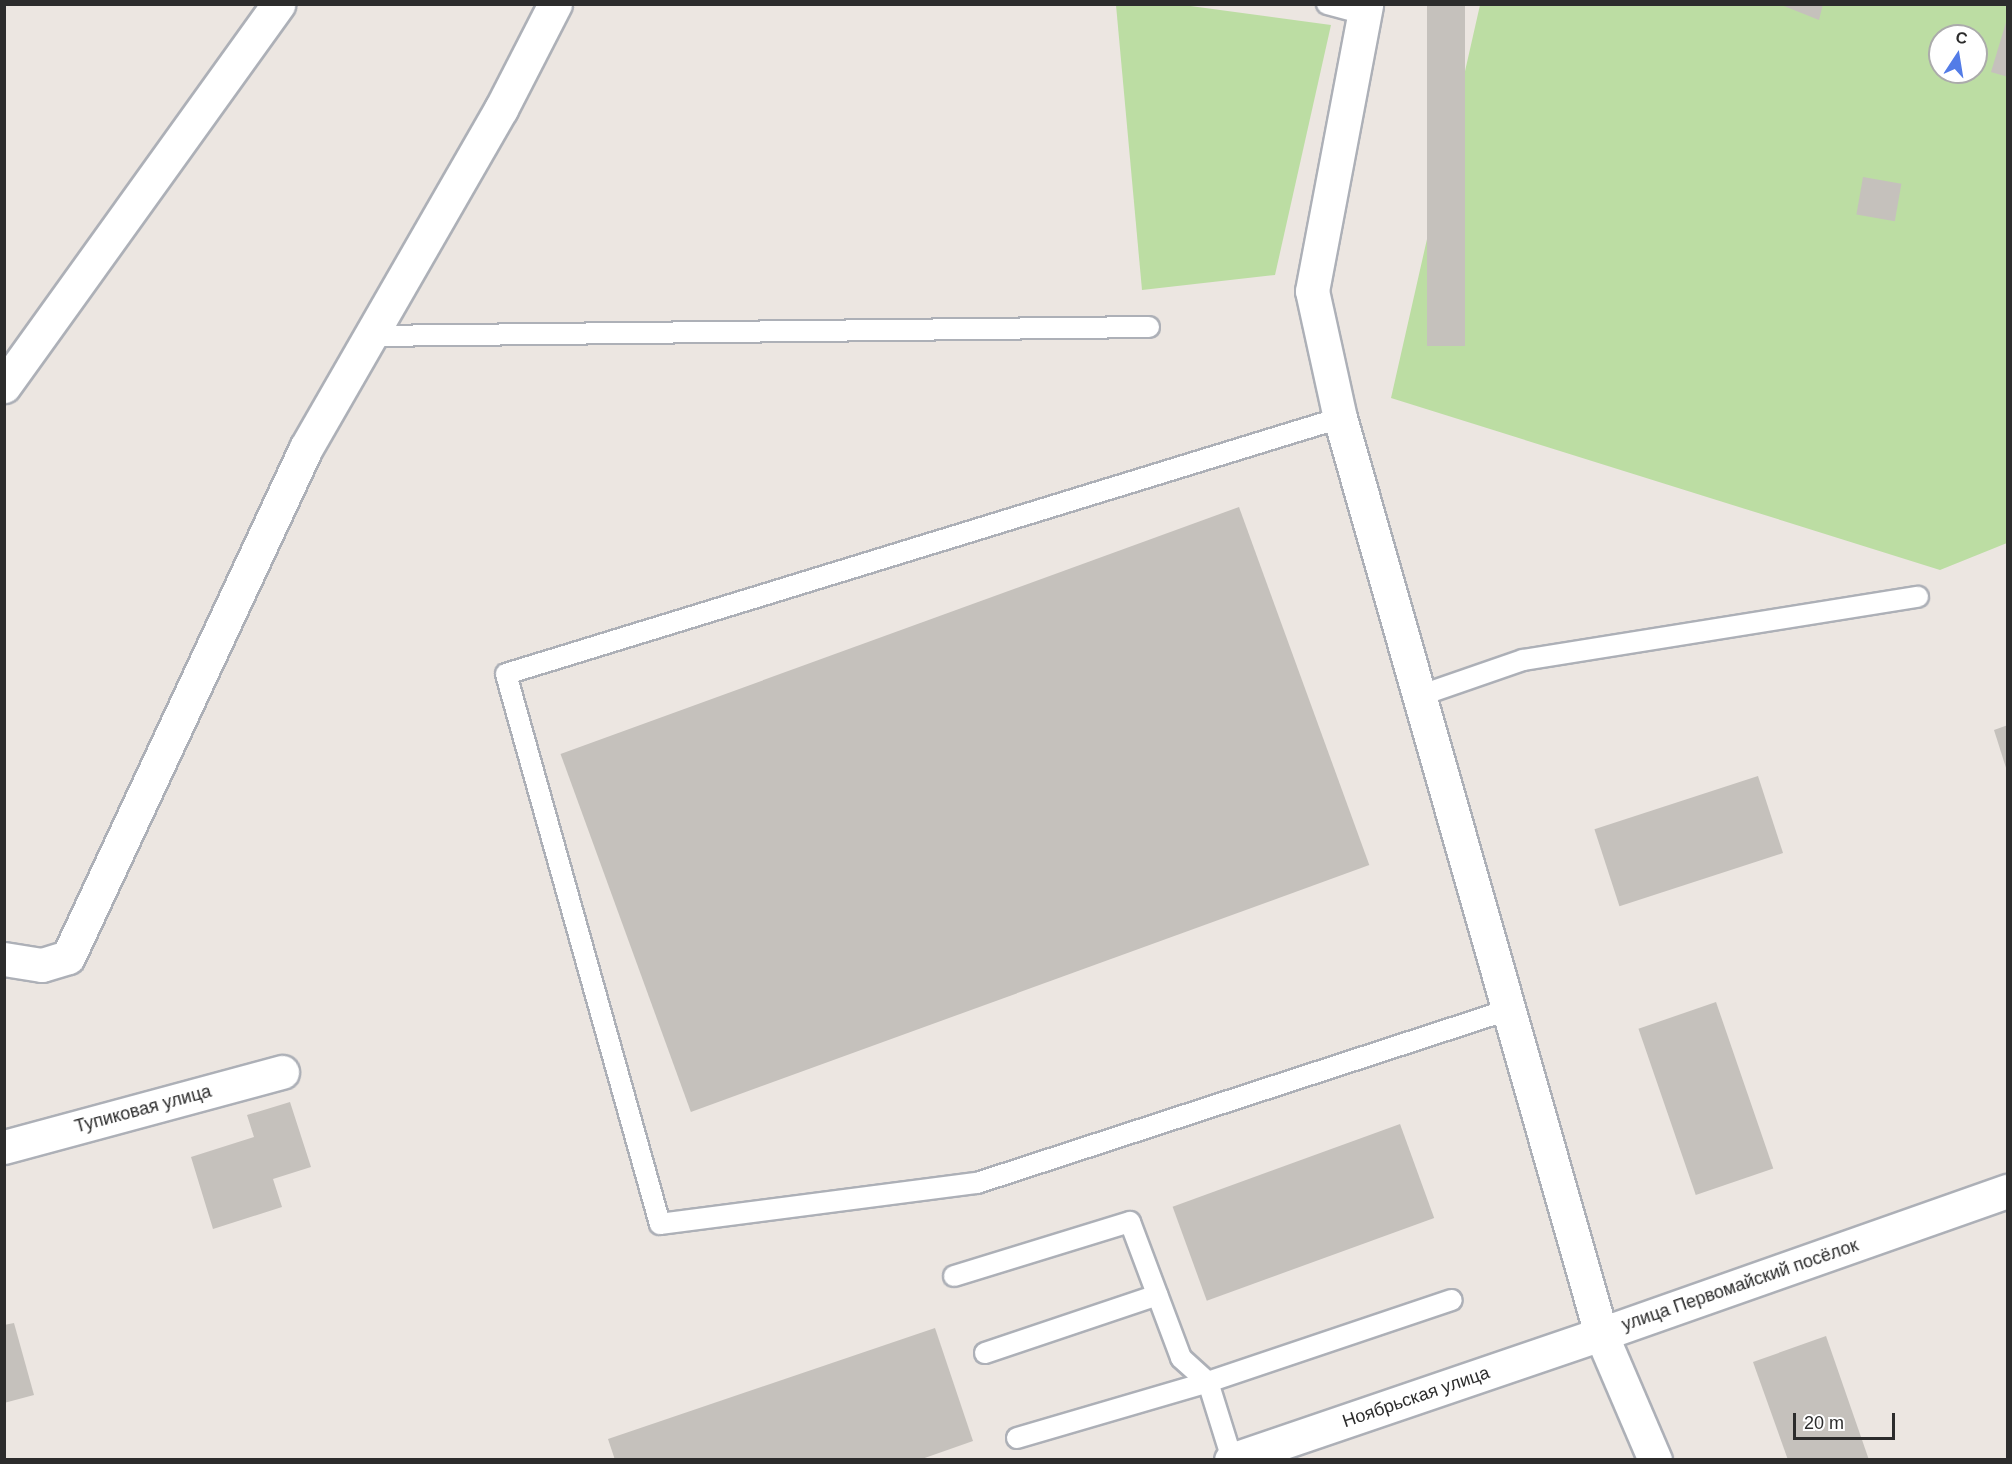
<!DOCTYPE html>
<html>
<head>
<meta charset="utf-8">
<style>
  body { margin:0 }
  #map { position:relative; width:2012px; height:1464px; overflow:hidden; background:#ece6e1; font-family:Arial,sans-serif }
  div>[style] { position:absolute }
  .green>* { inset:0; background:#bcdda3 }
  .building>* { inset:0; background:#c5c1bc; transform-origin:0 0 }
  .roads { filter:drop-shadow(2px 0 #adb0b7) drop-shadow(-2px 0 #adb0b7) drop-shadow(0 2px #adb0b7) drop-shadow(0 -2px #adb0b7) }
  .service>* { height:20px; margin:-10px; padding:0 10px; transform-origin:10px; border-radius:10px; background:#fff }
  .minor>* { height:33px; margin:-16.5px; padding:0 16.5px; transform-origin:16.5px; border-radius:16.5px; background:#fff }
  span { translate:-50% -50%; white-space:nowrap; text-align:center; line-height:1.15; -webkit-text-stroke:6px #fff; paint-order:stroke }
  .street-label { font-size:18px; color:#2c2c2c }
  .frame { position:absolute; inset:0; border:6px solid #2c2c2c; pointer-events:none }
  .north { position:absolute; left:1928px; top:24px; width:60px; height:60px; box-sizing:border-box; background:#fff; border:2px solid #ababab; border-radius:50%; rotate:12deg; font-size:16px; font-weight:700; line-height:24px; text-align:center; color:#2c2c2c }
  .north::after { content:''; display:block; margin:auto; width:21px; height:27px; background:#537ce7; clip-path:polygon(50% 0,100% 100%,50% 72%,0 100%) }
  .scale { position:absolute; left:1793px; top:1413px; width:102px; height:27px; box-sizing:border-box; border:3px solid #2c2c2c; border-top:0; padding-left:8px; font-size:18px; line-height:21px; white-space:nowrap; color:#2c2c2c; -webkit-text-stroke:4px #fff; paint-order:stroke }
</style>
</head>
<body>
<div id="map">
  <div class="green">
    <div style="clip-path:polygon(1116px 5px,1183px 5px,1331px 25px,1275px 275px,1142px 290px)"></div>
    <div style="clip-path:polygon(evenodd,1480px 5px,2007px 5px,2007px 543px,1940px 570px,1391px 398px,1480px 5px,1940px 36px,1976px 36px,1976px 72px,1940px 72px,1940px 36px)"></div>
  </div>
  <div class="building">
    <div style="left:1427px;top:4px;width:38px;height:342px"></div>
    <div style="clip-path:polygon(1779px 4px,1823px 4px,1819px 20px)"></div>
    <div style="clip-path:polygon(2007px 19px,2008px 19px,2008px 77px,1991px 72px)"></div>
    <div style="left:1863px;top:177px;width:39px;height:38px;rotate:10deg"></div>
    <div style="left:1239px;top:507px;width:381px;height:722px;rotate:70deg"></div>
    <div style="clip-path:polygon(2008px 725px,2008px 771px,2007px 771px,1994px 730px)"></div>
    <div style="left:1758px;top:776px;width:81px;height:172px;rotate:72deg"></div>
    <div style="left:1716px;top:1002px;width:176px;height:82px;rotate:71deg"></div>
    <div style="clip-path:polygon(290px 1102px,311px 1167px,273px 1179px,282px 1207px,213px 1229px,191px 1157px,254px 1137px,247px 1115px)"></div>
    <div style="left:1400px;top:1124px;width:100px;height:242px;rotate:70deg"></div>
    <div style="clip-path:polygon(14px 1323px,34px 1395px,4px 1403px,4px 1325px)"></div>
    <div style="clip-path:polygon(935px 1328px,973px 1441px,919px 1460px,615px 1460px,608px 1439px)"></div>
    <div style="clip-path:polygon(1826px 1336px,1869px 1460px,1788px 1460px,1753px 1362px)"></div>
  </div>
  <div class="roads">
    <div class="service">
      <div style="left:1327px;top:4px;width:39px;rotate:15deg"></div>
      <div style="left:370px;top:336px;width:779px;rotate:-0.66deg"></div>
      <div style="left:1340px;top:418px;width:872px;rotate:162.94deg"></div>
      <div style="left:506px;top:674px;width:571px;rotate:74.36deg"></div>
      <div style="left:660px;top:1224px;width:320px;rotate:-7.4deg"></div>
      <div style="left:977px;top:1183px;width:558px;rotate:-18.05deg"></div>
      <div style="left:1419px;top:696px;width:110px;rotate:-19.1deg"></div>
      <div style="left:1523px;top:660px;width:400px;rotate:-9.1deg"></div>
      <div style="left:954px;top:1276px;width:184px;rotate:-17.1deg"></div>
      <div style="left:1130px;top:1222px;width:145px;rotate:69.4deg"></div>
      <div style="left:1181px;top:1358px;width:36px;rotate:42deg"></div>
      <div style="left:1208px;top:1382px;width:81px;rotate:72.7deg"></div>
      <div style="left:985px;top:1353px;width:182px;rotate:-18.6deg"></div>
      <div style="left:1017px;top:1438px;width:199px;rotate:-16.3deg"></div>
      <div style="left:1208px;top:1382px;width:257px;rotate:-18.6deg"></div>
    </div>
    <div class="minor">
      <div style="left:4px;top:386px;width:470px;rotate:-54.3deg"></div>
      <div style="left:4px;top:959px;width:38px;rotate:9deg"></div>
      <div style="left:42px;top:965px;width:27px;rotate:-17deg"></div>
      <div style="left:68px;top:957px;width:562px;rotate:-64.94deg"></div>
      <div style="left:306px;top:448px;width:391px;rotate:-60.1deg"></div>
      <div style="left:501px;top:109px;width:118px;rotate:-62.8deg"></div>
      <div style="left:4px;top:1147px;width:288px;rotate:-15.1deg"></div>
      <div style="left:1231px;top:1460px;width:391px;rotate:-18.8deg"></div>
      <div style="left:1601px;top:1334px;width:952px;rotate:-105.9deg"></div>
      <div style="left:1340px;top:418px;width:130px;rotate:-102.4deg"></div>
      <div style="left:1312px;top:291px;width:292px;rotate:-79.3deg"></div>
      <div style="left:1655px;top:1460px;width:137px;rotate:-113.2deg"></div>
      <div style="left:1601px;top:1334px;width:431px;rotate:-19.4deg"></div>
    </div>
  </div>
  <div class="street-label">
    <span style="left:143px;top:1109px;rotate:-15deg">Тупиковая улица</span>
    <span style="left:1740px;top:1285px;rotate:-19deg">улица Первомайский посёлок</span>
    <span style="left:1416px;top:1397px;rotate:-19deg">Ноябрьская улица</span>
  </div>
  <div class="frame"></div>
  <div class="north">С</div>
  <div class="scale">20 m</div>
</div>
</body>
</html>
